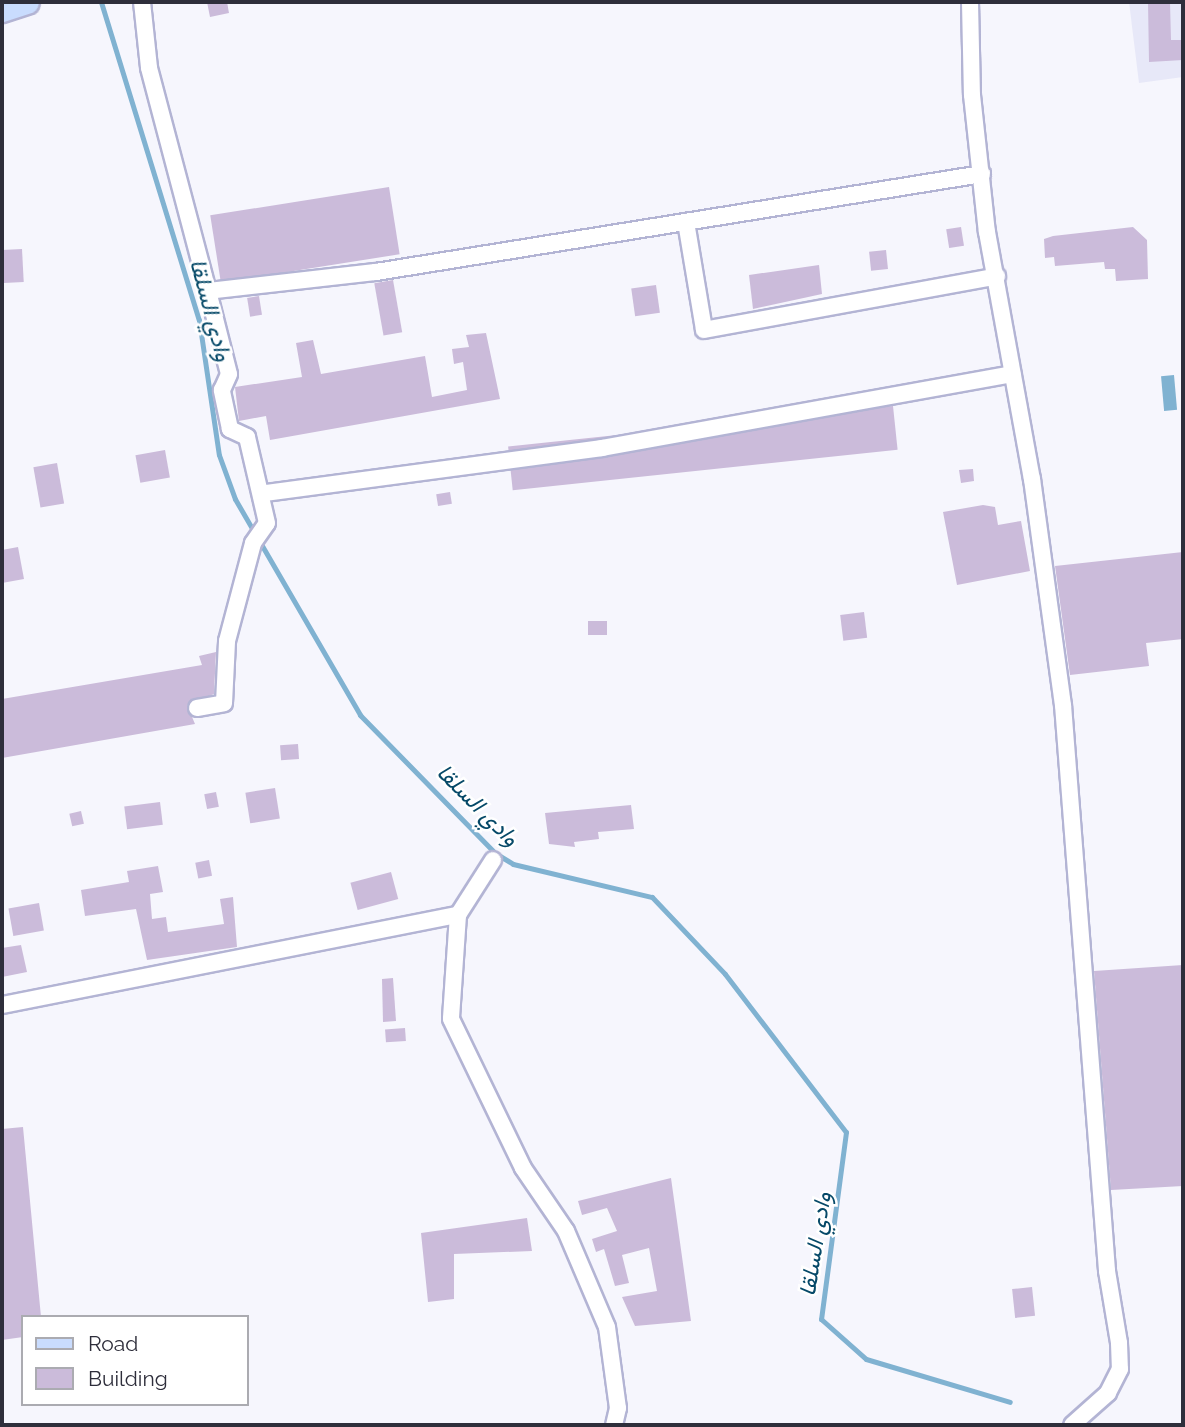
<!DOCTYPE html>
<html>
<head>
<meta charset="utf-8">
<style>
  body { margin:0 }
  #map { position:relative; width:1185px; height:1427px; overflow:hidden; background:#f6f6fd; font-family:Raleway,Vazirmatn,sans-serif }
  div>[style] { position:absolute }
  .built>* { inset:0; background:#e7e8f8 }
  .water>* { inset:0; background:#80b2d1; transform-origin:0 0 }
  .stream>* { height:5px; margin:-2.5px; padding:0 2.5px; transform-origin:2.5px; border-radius:2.5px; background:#80b2d1 }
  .building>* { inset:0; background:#cbbbda; transform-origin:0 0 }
  .roads { filter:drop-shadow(2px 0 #b3b4d4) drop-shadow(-2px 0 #b3b4d4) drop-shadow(0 2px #b3b4d4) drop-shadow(0 -2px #b3b4d4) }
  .minor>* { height:16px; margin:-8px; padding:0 8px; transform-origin:8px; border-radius:8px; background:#fff }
  .secondary>* { height:23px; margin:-11.5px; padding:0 11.5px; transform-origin:11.5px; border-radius:11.5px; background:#c9dcfe }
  span { translate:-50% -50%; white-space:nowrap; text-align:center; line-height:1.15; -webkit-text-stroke:5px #fff; paint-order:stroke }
  .water-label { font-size:23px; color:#064968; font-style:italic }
  .frame { position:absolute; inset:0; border:4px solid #2e2e3b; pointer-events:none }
  .legend { position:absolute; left:21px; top:1315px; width:228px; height:91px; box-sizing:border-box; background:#fff; border:2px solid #ababb1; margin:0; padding:9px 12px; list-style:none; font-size:21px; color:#2e2e3b }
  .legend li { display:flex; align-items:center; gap:14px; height:35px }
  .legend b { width:35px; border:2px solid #ababb1 }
</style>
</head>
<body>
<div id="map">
  <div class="built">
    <div style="clip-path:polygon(1129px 2px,1183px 2px,1183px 77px,1139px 83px)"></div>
  </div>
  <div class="water">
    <div style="left:1174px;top:375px;width:35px;height:13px;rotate:85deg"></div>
  </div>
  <div class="stream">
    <div style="left:101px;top:2px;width:333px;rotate:72.9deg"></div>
    <div style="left:199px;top:320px;width:136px;rotate:81.6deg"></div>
    <div style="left:219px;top:455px;width:47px;rotate:70deg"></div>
    <div style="left:235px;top:499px;width:250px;rotate:59.9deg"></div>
    <div style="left:360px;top:715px;width:193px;rotate:45.6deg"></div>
    <div style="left:495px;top:853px;width:21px;rotate:31deg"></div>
    <div style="left:513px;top:864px;width:143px;rotate:13.4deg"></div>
    <div style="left:652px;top:897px;width:106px;rotate:46.5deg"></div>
    <div style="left:725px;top:974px;width:199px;rotate:52.6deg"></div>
    <div style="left:846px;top:1132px;width:189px;rotate:97.6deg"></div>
    <div style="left:821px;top:1319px;width:60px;rotate:41.6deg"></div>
    <div style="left:866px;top:1359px;width:150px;rotate:16.6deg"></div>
  </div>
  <div class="building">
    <div style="clip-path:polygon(207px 2px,227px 2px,229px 13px,210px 17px)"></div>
    <div style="clip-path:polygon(1148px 2px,1170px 2px,1171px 40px,1183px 40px,1183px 60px,1149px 62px)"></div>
    <div style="left:389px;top:187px;width:68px;height:181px;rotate:81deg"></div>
    <div style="left:961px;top:227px;width:19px;height:15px;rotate:81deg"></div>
    <div style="clip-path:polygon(1133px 227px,1147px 240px,1148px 279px,1116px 281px,1115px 269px,1105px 269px,1104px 262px,1055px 266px,1054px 257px,1045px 258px,1044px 239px,1053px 236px)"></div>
    <div style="left:22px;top:249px;width:33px;height:20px;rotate:87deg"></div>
    <div style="left:886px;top:250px;width:19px;height:17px;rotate:84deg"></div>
    <div style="clip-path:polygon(819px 265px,822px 294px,753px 309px,749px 275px)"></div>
    <div style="left:393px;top:280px;width:53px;height:19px;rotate:80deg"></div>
    <div style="left:656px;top:285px;width:28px;height:25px;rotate:82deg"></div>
    <div style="left:259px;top:296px;width:19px;height:12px;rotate:81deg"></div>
    <div style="clip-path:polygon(486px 333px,500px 399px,270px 440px,266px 416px,239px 421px,235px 387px,302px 377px,296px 343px,313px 340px,321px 374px,425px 356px,432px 397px,467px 390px,463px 362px,454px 364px,452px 349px,469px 347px,466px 335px)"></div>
    <div style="left:893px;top:406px;width:44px;height:387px;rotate:84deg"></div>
    <div style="left:165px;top:450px;width:28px;height:30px;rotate:80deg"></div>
    <div style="left:57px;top:463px;width:41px;height:24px;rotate:80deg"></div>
    <div style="clip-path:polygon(973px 469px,974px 481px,961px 483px,959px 470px)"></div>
    <div style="left:450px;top:492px;width:12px;height:14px;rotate:81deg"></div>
    <div style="clip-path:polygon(983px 505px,995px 507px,998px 525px,1021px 521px,1030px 571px,957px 585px,943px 512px)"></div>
    <div style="clip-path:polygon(18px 547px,24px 579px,2px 583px,2px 550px)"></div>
    <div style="clip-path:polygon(1183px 552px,1183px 639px,1146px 643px,1149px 666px,1070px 675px,1055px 566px)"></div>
    <div style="left:864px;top:612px;width:26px;height:24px;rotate:83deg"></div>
    <div style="left:607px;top:621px;width:14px;height:19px;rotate:90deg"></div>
    <div style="clip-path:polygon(216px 652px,214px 694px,187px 705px,195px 724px,2px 758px,2px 699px,202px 665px,199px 656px)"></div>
    <div style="left:298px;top:744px;width:15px;height:18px;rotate:86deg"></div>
    <div style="left:275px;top:788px;width:31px;height:30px;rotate:81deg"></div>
    <div style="left:216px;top:792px;width:15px;height:12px;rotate:79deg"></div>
    <div style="left:160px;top:802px;width:23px;height:36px;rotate:83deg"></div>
    <div style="clip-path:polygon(631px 805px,634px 829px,598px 832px,599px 839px,574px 842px,575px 847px,549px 844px,545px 813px)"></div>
    <div style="left:81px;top:811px;width:13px;height:12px;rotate:77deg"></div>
    <div style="left:209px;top:860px;width:16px;height:14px;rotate:79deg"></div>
    <div style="clip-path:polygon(158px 866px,163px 892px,150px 894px,152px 919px,166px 917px,168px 932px,224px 924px,220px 899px,233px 897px,237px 947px,147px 960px,136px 909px,85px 916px,81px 890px,129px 882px,127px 871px)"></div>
    <div style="left:391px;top:872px;width:28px;height:42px;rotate:75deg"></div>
    <div style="left:39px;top:903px;width:28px;height:31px;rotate:80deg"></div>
    <div style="clip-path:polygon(21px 945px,27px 972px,2px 977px,2px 948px)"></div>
    <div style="clip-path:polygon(1183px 965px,1183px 1186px,1111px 1190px,1094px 971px)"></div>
    <div style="clip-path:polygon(393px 978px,396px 1021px,383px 1022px,382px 979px)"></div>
    <div style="left:405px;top:1028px;width:13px;height:20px;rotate:86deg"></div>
    <div style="clip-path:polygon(23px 1127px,41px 1317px,23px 1317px,23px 1337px,2px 1340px,2px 1129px)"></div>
    <div style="clip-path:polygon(671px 1178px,691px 1321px,635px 1326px,622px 1297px,657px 1291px,649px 1248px,622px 1255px,629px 1283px,615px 1286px,604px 1249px,596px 1252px,592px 1239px,617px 1231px,607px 1208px,582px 1215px,578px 1201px)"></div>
    <div style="clip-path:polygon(527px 1218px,532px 1251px,454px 1254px,454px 1299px,428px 1302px,421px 1233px)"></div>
    <div style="left:1032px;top:1287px;width:29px;height:20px;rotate:84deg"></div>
  </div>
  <div class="roads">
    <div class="minor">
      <div style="left:142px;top:2px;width:66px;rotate:83.9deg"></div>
      <div style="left:149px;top:68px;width:231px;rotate:75.2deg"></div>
      <div style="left:208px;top:291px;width:169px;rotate:-6.5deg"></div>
      <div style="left:376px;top:272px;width:614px;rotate:-9.19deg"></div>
      <div style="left:970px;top:2px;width:93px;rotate:88.8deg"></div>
      <div style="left:972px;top:95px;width:138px;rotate:83.8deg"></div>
      <div style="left:987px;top:232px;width:251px;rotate:79.7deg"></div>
      <div style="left:1032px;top:479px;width:228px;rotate:82.2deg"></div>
      <div style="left:1063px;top:705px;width:568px;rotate:85.55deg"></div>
      <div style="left:1107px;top:1271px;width:73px;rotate:80.5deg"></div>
      <div style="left:1119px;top:1343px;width:26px;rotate:88deg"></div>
      <div style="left:1120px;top:1369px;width:27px;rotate:117deg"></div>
      <div style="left:1108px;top:1393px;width:48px;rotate:138.4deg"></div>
      <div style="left:686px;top:222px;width:109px;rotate:80.5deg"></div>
      <div style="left:704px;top:330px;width:298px;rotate:-10.4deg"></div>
      <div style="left:265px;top:493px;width:340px;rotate:-7.6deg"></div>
      <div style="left:602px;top:448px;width:417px;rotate:-10.2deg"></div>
      <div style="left:197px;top:708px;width:27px;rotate:-10deg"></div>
      <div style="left:224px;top:703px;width:62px;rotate:-87.2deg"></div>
      <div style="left:227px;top:641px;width:101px;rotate:-75.1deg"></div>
      <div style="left:253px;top:543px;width:24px;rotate:-55deg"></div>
      <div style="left:267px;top:523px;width:88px;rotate:-103.1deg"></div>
      <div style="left:247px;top:437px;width:19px;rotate:-155deg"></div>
      <div style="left:230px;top:429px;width:40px;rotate:-102deg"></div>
      <div style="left:222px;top:390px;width:17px;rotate:-66deg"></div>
      <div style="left:229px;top:374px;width:86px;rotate:-104.2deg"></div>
      <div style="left:458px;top:915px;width:104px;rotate:93.9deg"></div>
      <div style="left:451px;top:1019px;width:165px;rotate:64.2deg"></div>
      <div style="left:523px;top:1168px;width:76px;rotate:55.7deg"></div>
      <div style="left:566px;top:1231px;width:104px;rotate:66.9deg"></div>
      <div style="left:607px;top:1327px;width:82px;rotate:82.3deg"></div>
      <div style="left:618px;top:1408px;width:17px;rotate:103deg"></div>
      <div style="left:2px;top:1005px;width:465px;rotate:-11.2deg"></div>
      <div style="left:458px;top:915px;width:65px;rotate:-57.5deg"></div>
    </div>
    <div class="secondary">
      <div style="left:2px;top:10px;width:26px;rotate:-18deg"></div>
    </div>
  </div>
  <div class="water-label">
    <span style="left:211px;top:310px;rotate:75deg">وادي السلقا</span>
    <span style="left:478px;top:805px;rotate:45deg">وادي السلقا</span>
    <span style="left:815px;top:1244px;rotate:-81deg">وادي السلقا</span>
  </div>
  <div class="frame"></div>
  <ul class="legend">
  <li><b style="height:9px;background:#c9dcfe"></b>Road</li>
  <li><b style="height:19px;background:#cbbbda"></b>Building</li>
  </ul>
</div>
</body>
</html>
